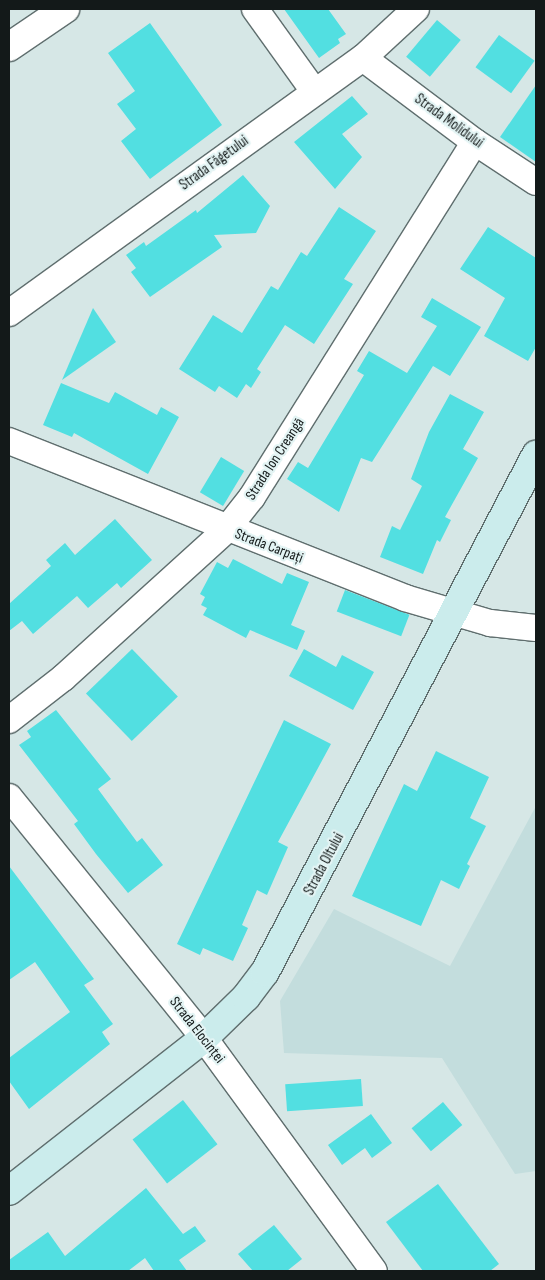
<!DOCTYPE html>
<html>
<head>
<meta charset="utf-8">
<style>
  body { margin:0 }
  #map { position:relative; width:545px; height:1280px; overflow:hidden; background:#d6e7e6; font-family:"Sofia Sans Condensed",sans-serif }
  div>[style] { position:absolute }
  .built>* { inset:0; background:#c3dddd }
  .building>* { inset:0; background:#52dfe1; transform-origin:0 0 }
  .roads { filter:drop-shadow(1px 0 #5f6e6e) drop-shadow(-1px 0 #5f6e6e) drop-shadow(0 1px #5f6e6e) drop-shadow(0 -1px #5f6e6e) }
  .minor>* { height:26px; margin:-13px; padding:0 13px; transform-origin:13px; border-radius:13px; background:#fff }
  .tertiary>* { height:28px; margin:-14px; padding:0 14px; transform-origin:14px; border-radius:14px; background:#fff }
  .secondary>* { height:28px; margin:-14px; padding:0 14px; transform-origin:14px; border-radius:14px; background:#cbecec }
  span { translate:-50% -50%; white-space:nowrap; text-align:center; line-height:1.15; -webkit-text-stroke:4.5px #e3f4f4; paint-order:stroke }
  .street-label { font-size:15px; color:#131919 }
  .frame { position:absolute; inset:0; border:10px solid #131919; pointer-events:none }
</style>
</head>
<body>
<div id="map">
  <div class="built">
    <div style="clip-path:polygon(536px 806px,536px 1171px,515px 1174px,442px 1058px,284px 1053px,280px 1001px,334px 909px,450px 966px)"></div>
  </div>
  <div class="building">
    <div style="clip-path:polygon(284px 9px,328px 9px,346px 34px,338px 39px,340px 43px,319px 58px)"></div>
    <div style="left:437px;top:20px;width:31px;height:48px;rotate:40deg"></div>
    <div style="clip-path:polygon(150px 23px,222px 125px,150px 179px,121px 141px,136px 129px,117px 104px,135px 91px,108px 53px)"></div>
    <div style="left:499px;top:35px;width:44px;height:40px;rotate:36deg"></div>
    <div style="clip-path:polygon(536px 85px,536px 162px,500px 137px)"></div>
    <div style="clip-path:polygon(352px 96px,368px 114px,342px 134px,362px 157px,335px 189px,294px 142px)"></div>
    <div style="clip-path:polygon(243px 175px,270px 206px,256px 233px,214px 235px,222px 247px,150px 297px,131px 272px,136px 268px,126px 255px,144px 242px,146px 246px,196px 210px,197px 213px)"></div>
    <div style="clip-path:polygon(339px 207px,376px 231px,344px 279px,353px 284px,314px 344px,285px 325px,257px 369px,261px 372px,251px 388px,246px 384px,237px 398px,219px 386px,215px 392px,179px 369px,213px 315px,242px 333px,271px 286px,278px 290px,301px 252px,307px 256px)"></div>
    <div style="clip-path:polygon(488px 227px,536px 258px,536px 347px,528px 361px,484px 336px,505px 298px,460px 269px)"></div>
    <div style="clip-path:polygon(432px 298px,481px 327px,450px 376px,433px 366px,372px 462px,361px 458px,339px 512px,287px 479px,298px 462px,308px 468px,364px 375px,357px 371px,369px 351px,407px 373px,437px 326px,421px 317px)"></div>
    <div style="clip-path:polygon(93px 308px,116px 342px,62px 380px)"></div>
    <div style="clip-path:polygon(61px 383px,109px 403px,115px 392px,157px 415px,161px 407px,179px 417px,148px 474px,74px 433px,72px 437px,43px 425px)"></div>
    <div style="clip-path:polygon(450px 394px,484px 412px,463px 449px,478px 458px,445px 517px,451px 520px,440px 542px,437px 540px,423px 574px,380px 557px,392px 526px,400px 530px,422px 486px,411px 479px,429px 432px)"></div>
    <div style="left:221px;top:457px;width:27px;height:41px;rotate:31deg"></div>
    <div style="clip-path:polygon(115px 519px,152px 560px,121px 588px,117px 583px,88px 608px,77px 596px,33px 634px,22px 621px,9px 631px,9px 604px,51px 566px,46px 560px,65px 543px,75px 555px)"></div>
    <div style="clip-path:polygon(233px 559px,282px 584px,287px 573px,309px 582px,291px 625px,305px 631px,297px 650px,250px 630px,246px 638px,203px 615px,207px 608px,201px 605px,205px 597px,200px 594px,217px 562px,228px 568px)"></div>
    <div style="left:345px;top:590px;width:69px;height:23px;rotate:21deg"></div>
    <div style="left:132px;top:649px;width:66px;height:64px;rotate:46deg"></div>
    <div style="clip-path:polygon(304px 649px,336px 667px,342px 655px,374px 672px,353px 710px,289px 676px)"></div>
    <div style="clip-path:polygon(56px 710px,111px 779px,98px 789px,137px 842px,142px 838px,163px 865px,128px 893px,96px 854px,74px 824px,78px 821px,19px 745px,31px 737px,27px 731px)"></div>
    <div style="clip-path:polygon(284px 720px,331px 744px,278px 842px,288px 847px,267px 895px,257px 890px,242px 925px,248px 928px,233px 961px,203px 948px,200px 955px,177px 944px)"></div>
    <div style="clip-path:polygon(436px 751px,489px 777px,470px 818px,486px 826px,467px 864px,470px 866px,459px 889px,441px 880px,421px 926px,352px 896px,404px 784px,417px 791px)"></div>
    <div style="clip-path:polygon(9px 866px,94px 979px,84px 985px,113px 1024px,102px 1032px,110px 1044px,29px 1109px,9px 1081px,9px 1058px,70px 1012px,35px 962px,9px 980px)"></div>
    <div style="left:361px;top:1079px;width:27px;height:76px;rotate:86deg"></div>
    <div style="left:183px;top:1100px;width:56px;height:64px;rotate:52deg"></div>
    <div style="left:443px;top:1102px;width:30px;height:41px;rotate:50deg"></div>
    <div style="clip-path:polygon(371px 1114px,392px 1143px,372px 1158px,365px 1148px,342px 1165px,328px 1145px)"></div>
    <div style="clip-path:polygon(438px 1184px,499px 1264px,490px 1271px,423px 1271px,386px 1222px)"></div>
    <div style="clip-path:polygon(146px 1188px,183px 1234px,195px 1226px,206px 1241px,179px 1260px,187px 1271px,154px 1271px,145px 1258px,128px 1271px,9px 1271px,9px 1260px,48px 1232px,65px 1256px)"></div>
    <div style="clip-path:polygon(274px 1225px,302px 1259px,287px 1271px,253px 1271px,238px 1254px)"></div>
  </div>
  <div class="roads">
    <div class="minor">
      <div style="left:255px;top:9px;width:101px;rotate:54.3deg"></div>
      <div style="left:363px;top:58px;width:140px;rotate:36.9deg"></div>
      <div style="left:475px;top:142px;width:73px;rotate:33.3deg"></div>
      <div style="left:9px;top:313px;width:436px;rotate:-35.8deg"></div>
      <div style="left:363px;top:58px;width:72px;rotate:-42.8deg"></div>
      <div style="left:9px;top:441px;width:426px;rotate:21.6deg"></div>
      <div style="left:405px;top:598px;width:89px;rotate:16.4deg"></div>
      <div style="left:490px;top:623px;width:46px;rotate:6.2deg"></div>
      <div style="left:9px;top:720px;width:68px;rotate:-37.9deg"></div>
      <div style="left:63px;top:678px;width:220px;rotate:-42.2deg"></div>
      <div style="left:226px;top:530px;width:42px;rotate:-51.8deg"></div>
      <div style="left:252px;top:497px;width:419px;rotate:-57.9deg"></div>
      <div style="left:9px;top:797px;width:310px;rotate:51deg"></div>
      <div style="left:204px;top:1038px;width:288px;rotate:53.9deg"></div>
    </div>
    <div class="tertiary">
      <div style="left:9px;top:47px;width:68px;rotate:-34.2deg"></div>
    </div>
    <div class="secondary">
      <div style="left:9px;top:1191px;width:248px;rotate:-38.1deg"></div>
      <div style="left:204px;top:1038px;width:59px;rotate:-44.3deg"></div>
      <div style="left:246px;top:997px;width:31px;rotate:-53deg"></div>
      <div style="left:265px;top:972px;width:584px;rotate:-62.34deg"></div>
    </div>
  </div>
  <div class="street-label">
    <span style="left:449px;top:121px;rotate:36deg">Strada Molidului</span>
    <span style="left:214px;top:163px;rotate:-36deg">Strada Făgetului</span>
    <span style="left:275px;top:459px;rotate:-57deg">Strada Ion Creangă</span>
    <span style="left:269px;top:546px;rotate:21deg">Strada Carpați</span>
    <span style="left:324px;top:864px;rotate:-62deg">Strada Oltului</span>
    <span style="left:197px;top:1030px;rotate:52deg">Strada Elocinței</span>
  </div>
  <div class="frame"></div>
</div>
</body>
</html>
